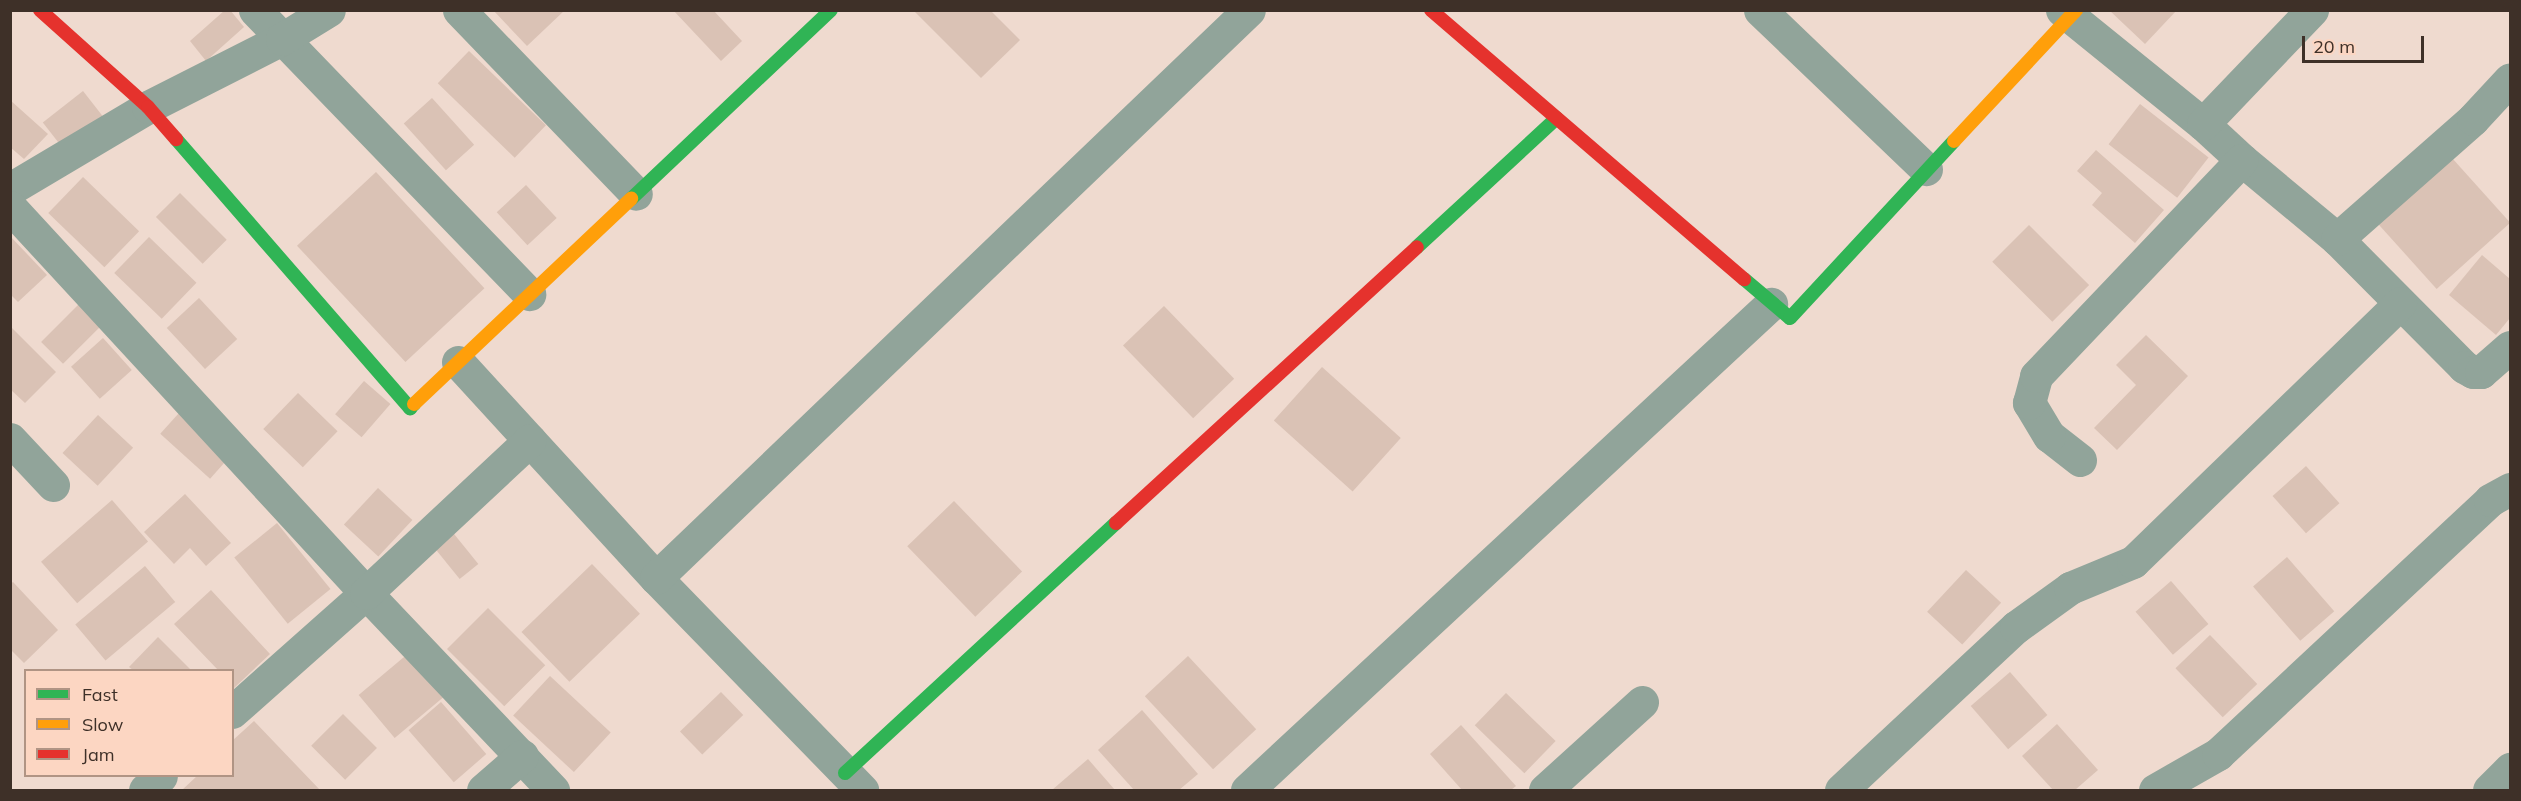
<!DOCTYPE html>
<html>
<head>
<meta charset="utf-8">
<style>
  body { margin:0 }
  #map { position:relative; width:2521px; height:801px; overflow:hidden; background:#efdacf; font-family:Mulish,sans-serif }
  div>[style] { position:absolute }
  .building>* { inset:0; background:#dac2b5; transform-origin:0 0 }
  .street>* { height:33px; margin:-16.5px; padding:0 16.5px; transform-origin:16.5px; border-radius:16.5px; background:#91a49a }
  .fast>* { height:14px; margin:-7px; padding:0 7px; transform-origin:7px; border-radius:7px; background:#30b455 }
  .slow>* { height:14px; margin:-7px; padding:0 7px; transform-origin:7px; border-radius:7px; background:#ff9f0a }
  .jam>* { height:14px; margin:-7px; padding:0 7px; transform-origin:7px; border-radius:7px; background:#e5322d }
  span { translate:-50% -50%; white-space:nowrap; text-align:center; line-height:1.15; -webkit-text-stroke:4.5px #fcd6c2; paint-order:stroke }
  .frame { position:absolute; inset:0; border:12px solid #3e3028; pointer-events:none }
  .legend { position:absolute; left:24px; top:669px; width:210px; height:108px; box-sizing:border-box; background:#fcd6c2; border:2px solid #b09484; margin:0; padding:8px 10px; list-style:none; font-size:18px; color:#3e3028 }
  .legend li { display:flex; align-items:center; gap:12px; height:30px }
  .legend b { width:30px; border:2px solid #b09484 }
  .scale { position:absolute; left:2302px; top:36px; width:122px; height:27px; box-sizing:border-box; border:3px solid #3e3028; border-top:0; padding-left:8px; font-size:18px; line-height:21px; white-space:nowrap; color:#3e3028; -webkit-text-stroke:4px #fcd6c2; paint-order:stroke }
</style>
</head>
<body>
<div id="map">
  <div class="building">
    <div style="clip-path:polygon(225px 10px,230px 10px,244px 27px,206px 61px,190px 41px)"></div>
    <div style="clip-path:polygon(493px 10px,565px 10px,527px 46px)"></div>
    <div style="clip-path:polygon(673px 10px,713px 10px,742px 41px,721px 61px)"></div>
    <div style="clip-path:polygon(913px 10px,990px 10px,1020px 40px,981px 78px)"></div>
    <div style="clip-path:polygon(2109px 10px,2177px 10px,2145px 44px)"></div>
    <div style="left:469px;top:51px;width:107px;height:45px;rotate:44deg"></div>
    <div style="left:83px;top:91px;width:34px;height:51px;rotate:52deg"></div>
    <div style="left:432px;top:98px;width:63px;height:38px;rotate:48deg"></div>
    <div style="clip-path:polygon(10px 100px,48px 134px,24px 159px,10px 147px)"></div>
    <div style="left:2140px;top:104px;width:87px;height:51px;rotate:38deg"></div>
    <div style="clip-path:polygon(2096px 150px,2164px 210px,2135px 243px,2092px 205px,2102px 193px,2077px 171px)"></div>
    <div style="left:2452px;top:158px;width:87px;height:99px;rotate:48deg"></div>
    <div style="left:376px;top:172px;width:159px;height:108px;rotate:47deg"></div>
    <div style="left:83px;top:177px;width:78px;height:50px;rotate:44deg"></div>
    <div style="left:526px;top:185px;width:45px;height:40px;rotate:47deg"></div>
    <div style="left:180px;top:193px;width:66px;height:34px;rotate:45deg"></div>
    <div style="left:2029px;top:225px;width:85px;height:52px;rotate:45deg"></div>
    <div style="clip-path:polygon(10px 236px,47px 275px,18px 302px,10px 294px)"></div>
    <div style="left:149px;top:237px;width:66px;height:50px;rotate:44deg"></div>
    <div style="clip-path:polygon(2482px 255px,2510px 279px,2510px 318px,2496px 335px,2449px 295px)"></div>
    <div style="left:199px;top:298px;width:56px;height:44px;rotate:47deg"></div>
    <div style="left:80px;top:303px;width:31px;height:55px;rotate:45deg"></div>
    <div style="left:1164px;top:306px;width:101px;height:57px;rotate:46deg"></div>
    <div style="clip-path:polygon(10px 326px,56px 372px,25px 403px,10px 389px)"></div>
    <div style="clip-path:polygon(2146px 335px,2188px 376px,2117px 450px,2094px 428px,2136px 385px,2116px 365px)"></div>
    <div style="left:103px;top:338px;width:43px;height:43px;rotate:48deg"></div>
    <div style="left:1322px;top:367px;width:106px;height:72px;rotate:42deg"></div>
    <div style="left:364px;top:381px;width:35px;height:44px;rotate:41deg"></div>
    <div style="left:298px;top:393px;width:55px;height:50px;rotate:44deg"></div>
    <div style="left:179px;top:413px;width:67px;height:28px;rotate:42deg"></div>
    <div style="left:98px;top:415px;width:48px;height:52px;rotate:43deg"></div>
    <div style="left:2306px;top:466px;width:50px;height:45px;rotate:48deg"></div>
    <div style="left:378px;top:488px;width:47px;height:50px;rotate:43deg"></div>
    <div style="clip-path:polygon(185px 494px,231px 543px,206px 566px,190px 548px,174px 564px,144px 532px)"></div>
    <div style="left:112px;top:500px;width:55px;height:94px;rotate:49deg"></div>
    <div style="left:954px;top:501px;width:98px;height:65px;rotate:46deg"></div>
    <div style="left:277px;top:523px;width:85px;height:55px;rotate:51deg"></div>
    <div style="left:450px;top:529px;width:45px;height:24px;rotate:51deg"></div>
    <div style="left:2287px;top:557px;width:72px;height:45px;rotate:49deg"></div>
    <div style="left:592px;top:564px;width:69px;height:98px;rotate:46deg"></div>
    <div style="left:145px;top:566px;width:47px;height:91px;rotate:50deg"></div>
    <div style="left:1966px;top:570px;width:48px;height:57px;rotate:43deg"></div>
    <div style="left:2171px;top:581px;width:57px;height:47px;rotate:49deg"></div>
    <div style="clip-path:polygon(13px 582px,58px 630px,24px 663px,10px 649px,10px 584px)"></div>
    <div style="clip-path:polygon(211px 590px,270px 654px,234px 688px,232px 670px,218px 670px,174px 624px)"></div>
    <div style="left:488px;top:608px;width:81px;height:58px;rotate:45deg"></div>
    <div style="left:2210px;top:635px;width:68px;height:48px;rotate:46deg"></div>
    <div style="clip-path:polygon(158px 637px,191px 670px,133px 670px,129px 667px)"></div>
    <div style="left:410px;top:652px;width:56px;height:67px;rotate:50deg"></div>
    <div style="left:1188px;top:656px;width:100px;height:59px;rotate:47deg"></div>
    <div style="left:2010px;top:672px;width:57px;height:52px;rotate:49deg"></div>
    <div style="left:550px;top:676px;width:83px;height:54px;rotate:43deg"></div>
    <div style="left:721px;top:692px;width:32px;height:57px;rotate:46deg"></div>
    <div style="left:1506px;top:693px;width:69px;height:45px;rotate:44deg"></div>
    <div style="left:441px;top:702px;width:69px;height:43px;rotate:49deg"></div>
    <div style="clip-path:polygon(1142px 710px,1198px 774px,1179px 790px,1134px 790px,1098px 750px)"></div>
    <div style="left:343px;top:714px;width:48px;height:45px;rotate:45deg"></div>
    <div style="clip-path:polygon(254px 721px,320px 790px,182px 790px,197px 776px,232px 776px,232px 741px)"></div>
    <div style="clip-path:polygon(2057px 724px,2098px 770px,2075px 790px,2053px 790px,2022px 756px)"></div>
    <div style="clip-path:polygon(1461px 725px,1516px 786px,1511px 790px,1462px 790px,1430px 754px)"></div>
    <div style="clip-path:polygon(1088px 759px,1115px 790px,1052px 790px)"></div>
  </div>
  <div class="street">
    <div style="left:255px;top:10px;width:395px;rotate:46deg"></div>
    <div style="left:459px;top:10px;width:255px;rotate:46.1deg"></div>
    <div style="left:1760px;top:10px;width:230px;rotate:43.8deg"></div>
    <div style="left:2062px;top:10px;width:181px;rotate:39deg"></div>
    <div style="left:2203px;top:124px;width:53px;rotate:42.7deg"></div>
    <div style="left:2242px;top:160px;width:124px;rotate:39.7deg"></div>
    <div style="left:2337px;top:239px;width:180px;rotate:45.2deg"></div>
    <div style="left:2464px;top:367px;width:10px;rotate:29deg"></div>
    <div style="left:2473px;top:372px;width:8px"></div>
    <div style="left:2481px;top:372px;width:38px;rotate:-41deg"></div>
    <div style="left:2203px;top:124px;width:158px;rotate:-46.3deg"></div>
    <div style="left:10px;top:189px;width:161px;rotate:-30.7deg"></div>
    <div style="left:148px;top:107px;width:150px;rotate:-26.9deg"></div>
    <div style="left:282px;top:39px;width:55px;rotate:-31.7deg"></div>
    <div style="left:10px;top:207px;width:525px;rotate:47.32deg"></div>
    <div style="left:366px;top:593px;width:272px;rotate:46.5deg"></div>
    <div style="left:2337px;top:239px;width:181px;rotate:-41.4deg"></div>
    <div style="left:2473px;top:119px;width:54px;rotate:-47.2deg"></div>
    <div style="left:458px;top:362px;width:293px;rotate:47.5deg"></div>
    <div style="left:656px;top:578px;width:296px;rotate:45.8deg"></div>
    <div style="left:10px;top:439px;width:63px;rotate:46.9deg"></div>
    <div style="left:2080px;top:460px;width:39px;rotate:-142deg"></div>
    <div style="left:2049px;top:436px;width:39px;rotate:-121deg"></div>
    <div style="left:2029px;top:403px;width:28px;rotate:-75deg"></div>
    <div style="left:2036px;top:376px;width:298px;rotate:-46.4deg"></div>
    <div style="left:656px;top:578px;width:821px;rotate:-43.77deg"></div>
    <div style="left:232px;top:712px;width:179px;rotate:-41.6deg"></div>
    <div style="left:366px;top:593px;width:224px;rotate:-43deg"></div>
    <div style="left:145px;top:790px;width:21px;rotate:-41deg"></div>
    <div style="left:483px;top:790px;width:52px;rotate:-41.1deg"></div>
    <div style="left:1247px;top:790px;width:715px;rotate:-42.85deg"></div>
    <div style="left:1545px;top:790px;width:131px;rotate:-42.2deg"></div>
    <div style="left:1841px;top:790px;width:239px;rotate:-43deg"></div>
    <div style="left:2016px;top:627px;width:67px;rotate:-35.8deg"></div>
    <div style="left:2070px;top:588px;width:68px;rotate:-22.4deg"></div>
    <div style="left:2133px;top:562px;width:372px;rotate:-44.1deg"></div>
    <div style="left:2155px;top:790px;width:73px;rotate:-29.7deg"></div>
    <div style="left:2218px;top:754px;width:372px;rotate:-43deg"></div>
    <div style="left:2490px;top:500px;width:23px;rotate:-29deg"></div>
    <div style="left:2489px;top:790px;width:30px;rotate:-45deg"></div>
  </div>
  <div class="fast">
    <div style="left:176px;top:139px;width:357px;rotate:49deg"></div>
    <div style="left:410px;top:408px;width:6px;rotate:-45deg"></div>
    <div style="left:631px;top:199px;width:275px;rotate:-43.4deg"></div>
    <div style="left:1417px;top:247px;width:190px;rotate:-42.7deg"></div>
    <div style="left:1744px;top:279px;width:60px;rotate:40.3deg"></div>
    <div style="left:1790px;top:318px;width:241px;rotate:-47.2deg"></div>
    <div style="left:845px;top:773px;width:369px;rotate:-42.7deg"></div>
  </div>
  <div class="slow">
    <div style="left:1954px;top:141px;width:179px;rotate:-47deg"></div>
    <div style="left:414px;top:404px;width:299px;rotate:-43.4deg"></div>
  </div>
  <div class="jam">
    <div style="left:40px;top:10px;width:145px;rotate:41.9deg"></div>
    <div style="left:148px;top:107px;width:43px;rotate:48.8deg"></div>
    <div style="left:1431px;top:10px;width:413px;rotate:40.7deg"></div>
    <div style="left:1116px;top:523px;width:408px;rotate:-42.5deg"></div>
  </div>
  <div class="frame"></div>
  <ul class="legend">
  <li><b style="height:8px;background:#30b455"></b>Fast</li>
  <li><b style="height:8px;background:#ff9f0a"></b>Slow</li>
  <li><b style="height:8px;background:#e5322d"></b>Jam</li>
  </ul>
  <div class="scale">20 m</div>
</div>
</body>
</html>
